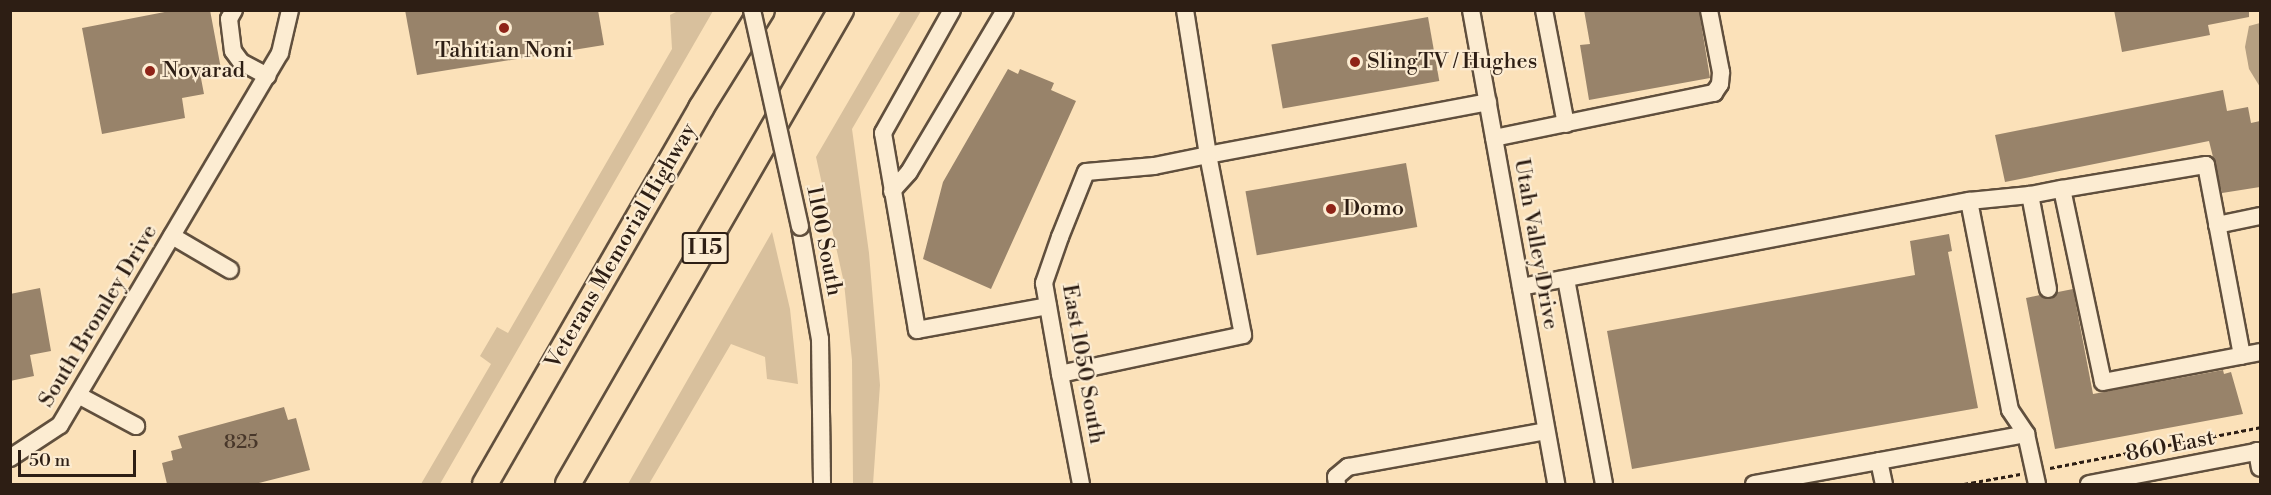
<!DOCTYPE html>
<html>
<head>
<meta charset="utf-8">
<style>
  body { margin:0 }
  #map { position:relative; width:2271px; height:495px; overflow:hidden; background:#fbe1b9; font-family:"Libre Bodoni",serif }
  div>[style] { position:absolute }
  .green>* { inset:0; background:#d8c09d }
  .water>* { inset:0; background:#b59f81 }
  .building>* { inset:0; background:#98836a; transform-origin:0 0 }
  .path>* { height:3px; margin-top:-1.5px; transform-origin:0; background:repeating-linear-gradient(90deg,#2d1e14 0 4.5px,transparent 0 7.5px) }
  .roads { filter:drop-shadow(2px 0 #604f3d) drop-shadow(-2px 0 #604f3d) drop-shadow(0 2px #604f3d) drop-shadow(0 -2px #604f3d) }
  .minor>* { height:16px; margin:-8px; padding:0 8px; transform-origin:8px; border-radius:8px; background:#fcecd2 }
  .highway>* { height:24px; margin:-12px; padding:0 12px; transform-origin:12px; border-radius:12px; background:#fbe1b9 }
  .bridges { filter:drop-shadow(2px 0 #604f3d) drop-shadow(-2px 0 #604f3d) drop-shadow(0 2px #604f3d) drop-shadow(0 -2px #604f3d) }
  .minor-bridge>* { height:16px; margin:-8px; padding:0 8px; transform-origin:8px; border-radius:8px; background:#fcecd2 }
  .dots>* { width:16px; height:16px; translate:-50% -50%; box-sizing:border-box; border:3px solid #fcecd2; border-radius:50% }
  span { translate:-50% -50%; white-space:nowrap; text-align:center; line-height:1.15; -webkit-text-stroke:4.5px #fcecd2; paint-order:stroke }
  .number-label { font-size:20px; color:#48372a }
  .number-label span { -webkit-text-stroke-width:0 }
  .shield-label span { padding:2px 4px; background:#fcecd2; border:2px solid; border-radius:4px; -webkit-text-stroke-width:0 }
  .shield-label { font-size:21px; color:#2d1e14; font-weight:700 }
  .poi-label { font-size:22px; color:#2d1e14 }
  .left { translate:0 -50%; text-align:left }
  .street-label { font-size:22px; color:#2d1e14 }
  .frame { position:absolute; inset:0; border:12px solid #2d1e14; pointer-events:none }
  .scale { position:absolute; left:18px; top:450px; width:118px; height:27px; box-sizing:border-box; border:3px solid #2d1e14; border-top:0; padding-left:8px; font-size:18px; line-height:21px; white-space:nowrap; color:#2d1e14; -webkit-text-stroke:4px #fcecd2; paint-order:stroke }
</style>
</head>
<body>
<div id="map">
  <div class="green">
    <div style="clip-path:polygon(678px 11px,713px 11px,440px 484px,421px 484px,491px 364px,480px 356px,497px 327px,508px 333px,672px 49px,670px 15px)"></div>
    <div style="clip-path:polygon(901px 11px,921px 11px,852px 129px,869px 253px,880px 385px,873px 484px,853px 484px,852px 360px,844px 283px,816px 157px)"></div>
    <div style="clip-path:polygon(772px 232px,790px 309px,798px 384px,767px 379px,765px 357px,731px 344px,649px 484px,628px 484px)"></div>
  </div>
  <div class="water">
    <div style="clip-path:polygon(2260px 23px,2260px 87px,2249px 69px,2245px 47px,2249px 26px)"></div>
  </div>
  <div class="building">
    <div style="clip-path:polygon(175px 10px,210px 10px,221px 69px,200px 73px,204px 94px,182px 98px,185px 118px,102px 134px,82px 28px)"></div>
    <div style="clip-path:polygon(405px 10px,598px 10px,604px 45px,417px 75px)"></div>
    <div style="clip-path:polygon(1584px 10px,1699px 10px,1710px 78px,1589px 100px,1580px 45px,1590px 44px)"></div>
    <div style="clip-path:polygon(2114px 10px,2249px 10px,2249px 17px,2208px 25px,2210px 35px,2122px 52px)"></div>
    <div style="left:1428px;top:17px;width:65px;height:159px;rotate:80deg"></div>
    <div style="clip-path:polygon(1008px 69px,1018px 74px,1020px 69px,1054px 83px,1051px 90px,1076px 101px,991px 289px,923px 259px,943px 182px)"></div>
    <div style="clip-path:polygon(2223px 90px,2227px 111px,2248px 107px,2251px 123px,2260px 121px,2260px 187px,2222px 193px,2209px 141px,2005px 182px,1995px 135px)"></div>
    <div style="left:1406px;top:163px;width:65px;height:163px;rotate:80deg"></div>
    <div style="clip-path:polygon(1949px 234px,1952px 251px,1948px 252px,1978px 408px,1632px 469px,1607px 331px,1915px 275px,1910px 241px)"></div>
    <div style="clip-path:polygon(40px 288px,51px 351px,30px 355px,34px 376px,10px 381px,10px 294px)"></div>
    <div style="clip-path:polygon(2073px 289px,2093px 394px,2223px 370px,2224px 374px,2231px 372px,2243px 414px,2055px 449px,2026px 298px,2040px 295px,2051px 299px,2058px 292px)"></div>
    <div style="clip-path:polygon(284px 407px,288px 420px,296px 418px,310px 470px,255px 484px,167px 484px,162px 463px,173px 460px,171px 451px,182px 448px,178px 436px)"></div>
  </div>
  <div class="path">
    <div style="left:2050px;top:468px;width:214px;rotate:-11deg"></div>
    <div style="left:1964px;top:484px;width:57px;rotate:-10.1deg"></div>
  </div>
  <div class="roads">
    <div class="minor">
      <div style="left:234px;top:10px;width:10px;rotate:119deg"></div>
      <div style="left:229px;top:19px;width:32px;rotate:83deg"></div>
      <div style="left:233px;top:51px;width:14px;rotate:54deg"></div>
      <div style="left:241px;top:62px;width:30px;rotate:28deg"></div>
      <div style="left:952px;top:10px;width:141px;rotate:119.3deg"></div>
      <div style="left:883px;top:133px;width:200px;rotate:80.2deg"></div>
      <div style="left:917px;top:330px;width:133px;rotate:-10.4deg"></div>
      <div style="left:1185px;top:10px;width:147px;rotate:81deg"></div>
      <div style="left:1208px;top:155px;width:285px;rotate:-10.7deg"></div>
      <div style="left:1471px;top:10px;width:482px;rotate:79.8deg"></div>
      <div style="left:1544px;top:10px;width:116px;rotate:79.1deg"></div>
      <div style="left:1494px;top:138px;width:225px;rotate:-11.6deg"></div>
      <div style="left:1714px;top:93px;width:11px;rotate:-56deg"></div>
      <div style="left:1720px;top:84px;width:12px;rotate:-85deg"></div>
      <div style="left:1721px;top:72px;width:63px;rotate:-101deg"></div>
      <div style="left:2062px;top:189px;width:146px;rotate:-9.5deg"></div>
      <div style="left:2206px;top:165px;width:194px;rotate:79.3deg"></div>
      <div style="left:892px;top:191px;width:25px;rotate:-48deg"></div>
      <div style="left:909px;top:172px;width:188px;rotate:-59.3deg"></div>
      <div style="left:1969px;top:201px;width:61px;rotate:-5.6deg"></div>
      <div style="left:2217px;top:225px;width:44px;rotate:-11.8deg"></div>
      <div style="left:800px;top:227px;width:114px;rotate:79.9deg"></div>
      <div style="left:820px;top:339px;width:145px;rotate:89.2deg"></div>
      <div style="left:172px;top:236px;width:67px;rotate:30.4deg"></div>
      <div style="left:1566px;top:279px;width:208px;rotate:79.5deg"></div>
      <div style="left:1521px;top:287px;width:456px;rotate:-10.9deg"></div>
      <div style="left:1969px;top:201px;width:213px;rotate:78.9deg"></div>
      <div style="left:2010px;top:410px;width:29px;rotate:56deg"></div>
      <div style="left:2026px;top:434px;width:51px;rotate:77.6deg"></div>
      <div style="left:2048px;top:289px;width:96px;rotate:-100.8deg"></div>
      <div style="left:2030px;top:195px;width:33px;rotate:-11deg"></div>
      <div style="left:2062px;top:189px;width:197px;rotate:78deg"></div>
      <div style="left:2103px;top:382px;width:160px;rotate:-10.8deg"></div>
      <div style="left:1060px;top:374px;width:187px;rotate:-12deg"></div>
      <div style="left:1243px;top:335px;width:183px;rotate:-101deg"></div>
      <div style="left:1208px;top:155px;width:55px;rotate:168.5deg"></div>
      <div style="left:1154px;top:166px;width:68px;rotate:175deg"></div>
      <div style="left:1086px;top:172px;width:70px;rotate:111.8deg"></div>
      <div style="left:1060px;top:237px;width:49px;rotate:109.2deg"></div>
      <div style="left:1044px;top:283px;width:92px;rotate:80deg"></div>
      <div style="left:1060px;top:374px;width:112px;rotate:79.2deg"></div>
      <div style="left:78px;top:395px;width:66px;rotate:28.1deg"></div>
      <div style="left:2257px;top:451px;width:17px;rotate:80deg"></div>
      <div style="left:10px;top:458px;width:60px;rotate:-33.4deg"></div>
      <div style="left:60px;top:425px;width:432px;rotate:-59.4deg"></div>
      <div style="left:280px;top:53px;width:44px;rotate:-76.9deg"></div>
      <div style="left:1879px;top:461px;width:24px;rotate:78deg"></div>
      <div style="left:1337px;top:484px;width:7px;rotate:-98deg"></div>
      <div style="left:1336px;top:477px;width:16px;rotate:-40deg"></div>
      <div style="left:1348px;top:467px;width:201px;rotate:-10.3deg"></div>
      <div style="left:1754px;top:484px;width:277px;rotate:-10.4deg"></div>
      <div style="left:2089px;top:484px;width:174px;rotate:-10.9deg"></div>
    </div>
    <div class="highway">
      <div style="left:485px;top:484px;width:434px;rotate:-60.1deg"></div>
      <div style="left:701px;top:108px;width:115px;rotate:-58.1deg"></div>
      <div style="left:568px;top:484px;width:547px;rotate:-60.06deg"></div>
    </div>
  </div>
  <div class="bridges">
    <div class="minor-bridge">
      <div style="left:752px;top:10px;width:222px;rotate:77.5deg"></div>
    </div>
  </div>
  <div class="dots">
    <div style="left:504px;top:28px;background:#8f2418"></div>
    <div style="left:1355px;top:62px;background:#8f2418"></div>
    <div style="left:150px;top:71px;background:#8f2418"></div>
    <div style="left:1331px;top:209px;background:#8f2418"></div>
  </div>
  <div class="number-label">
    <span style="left:241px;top:442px">825</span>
  </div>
  <div class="shield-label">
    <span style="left:705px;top:248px">I 15</span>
  </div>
  <div class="poi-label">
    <span style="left:504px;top:51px">Tahitian Noni</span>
    <span class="left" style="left:1367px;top:62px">SlingTV / Hughes</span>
    <span class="left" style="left:162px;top:71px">Novarad</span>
    <span class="left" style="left:1343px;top:209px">Domo</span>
  </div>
  <div class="street-label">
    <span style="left:824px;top:241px;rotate:79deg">1100 South</span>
    <span style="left:1536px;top:244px;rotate:80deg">Utah Valley Drive</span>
    <span style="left:621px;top:246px;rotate:-60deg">Veterans Memorial Highway</span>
    <span style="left:98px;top:316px;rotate:-59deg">South Bromley Drive</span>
    <span style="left:1083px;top:364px;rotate:80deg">East 1050 South</span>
    <span style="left:2170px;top:446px;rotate:-11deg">860 East</span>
  </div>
  <div class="frame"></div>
  <div class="scale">50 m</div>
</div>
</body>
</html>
